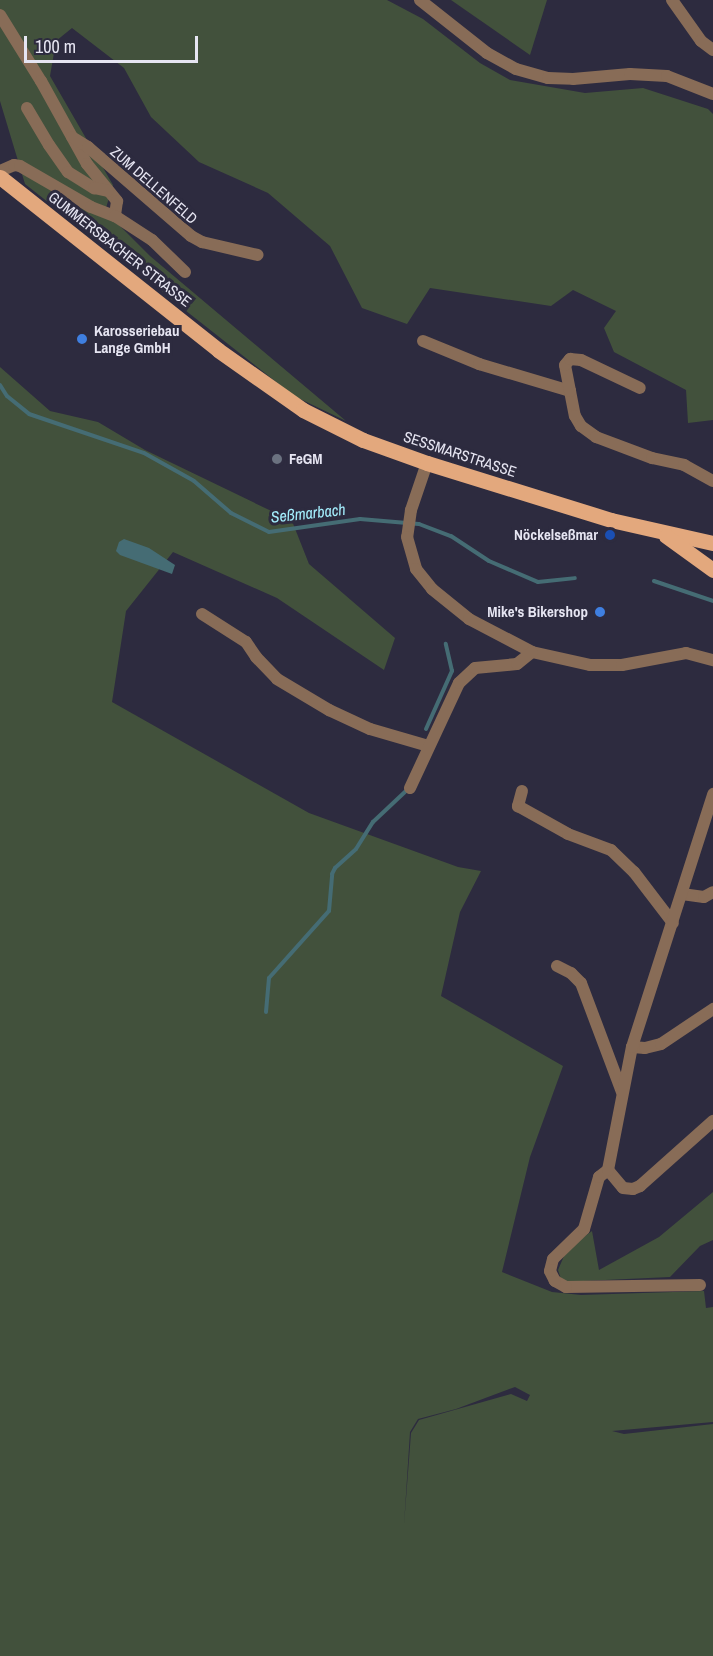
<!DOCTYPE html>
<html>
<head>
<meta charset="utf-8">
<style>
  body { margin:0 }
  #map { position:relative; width:713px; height:1656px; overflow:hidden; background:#2d2b3f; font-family:"Archivo Narrow",sans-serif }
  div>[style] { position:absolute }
  .green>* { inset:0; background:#42513c }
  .water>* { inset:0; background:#456c74 }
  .stream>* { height:4px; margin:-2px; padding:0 2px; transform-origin:2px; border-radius:2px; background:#456c74 }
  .minor>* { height:12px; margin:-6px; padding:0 6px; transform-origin:6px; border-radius:6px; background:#886c57 }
  .major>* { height:15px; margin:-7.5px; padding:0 7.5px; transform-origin:7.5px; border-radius:7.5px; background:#e3a87d }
  .dots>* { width:16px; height:16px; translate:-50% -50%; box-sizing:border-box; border:3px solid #2d2b3f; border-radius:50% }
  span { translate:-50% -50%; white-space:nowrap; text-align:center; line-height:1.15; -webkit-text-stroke:6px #2d2b3f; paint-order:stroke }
  .street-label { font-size:15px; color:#e6e5f2 }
  .poi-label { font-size:15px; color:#e6e5f2; font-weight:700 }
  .left { translate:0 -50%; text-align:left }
  .right { translate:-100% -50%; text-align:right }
  .water-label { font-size:16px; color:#a4eefd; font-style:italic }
  .scale { position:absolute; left:24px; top:36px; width:174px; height:27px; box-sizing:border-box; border:3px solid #e6e5f2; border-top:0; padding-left:8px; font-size:18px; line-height:21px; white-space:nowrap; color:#e6e5f2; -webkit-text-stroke:4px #2d2b3f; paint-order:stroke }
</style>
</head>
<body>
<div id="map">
  <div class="green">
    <div style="clip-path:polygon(0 0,387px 0,423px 19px,480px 63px,510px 80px,585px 93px,643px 88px,708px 109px,713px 114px,713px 420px,688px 423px,686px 390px,614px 352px,604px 328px,616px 311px,573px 290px,551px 306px,430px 288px,407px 324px,362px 308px,330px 246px,268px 193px,199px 162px,151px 117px,124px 68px,72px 28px,56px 41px,50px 76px,113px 185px,105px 211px,150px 256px,346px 421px,294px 396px,25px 184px,0 101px)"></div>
    <div style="clip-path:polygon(451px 0,547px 0,530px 55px)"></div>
    <div style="clip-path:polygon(evenodd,0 367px,50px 411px,98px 422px,145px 450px,292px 521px,309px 564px,395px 638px,384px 670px,277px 598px,173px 552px,126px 611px,112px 702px,309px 813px,458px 867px,481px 871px,460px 912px,441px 996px,563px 1066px,530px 1157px,502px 1272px,552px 1292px,581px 1295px,704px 1291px,706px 1308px,713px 1307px,713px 1422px,612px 1431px,624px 1434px,713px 1424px,713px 1656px,0 1656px,0 367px,515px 1387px,530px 1395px,527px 1401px,511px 1394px,419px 1420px,411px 1433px,404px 1525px,410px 1432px,418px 1419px,456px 1409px,515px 1387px)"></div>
    <div style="clip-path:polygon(713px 1192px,713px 1240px,700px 1246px,670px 1277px,562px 1282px,558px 1270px,567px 1249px,592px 1231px,599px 1270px,659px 1237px)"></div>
  </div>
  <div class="water">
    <div style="clip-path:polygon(124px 539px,149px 548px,175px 565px,172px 574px,120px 555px,116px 551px,119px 542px)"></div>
  </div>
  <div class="stream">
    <div style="left:0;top:385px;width:13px;rotate:58deg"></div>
    <div style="left:7px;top:396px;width:28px;rotate:39deg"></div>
    <div style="left:29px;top:414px;width:121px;rotate:18.7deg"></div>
    <div style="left:144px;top:453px;width:57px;rotate:29.2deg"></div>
    <div style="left:194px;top:481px;width:49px;rotate:40.9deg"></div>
    <div style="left:231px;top:513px;width:42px;rotate:26.6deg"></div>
    <div style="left:269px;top:532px;width:92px;rotate:-8.1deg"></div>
    <div style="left:360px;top:519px;width:59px;rotate:4.8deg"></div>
    <div style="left:419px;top:524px;width:34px;rotate:21deg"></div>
    <div style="left:451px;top:536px;width:45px;rotate:33.3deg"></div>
    <div style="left:489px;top:561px;width:53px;rotate:23.2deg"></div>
    <div style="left:538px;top:582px;width:37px;rotate:-6deg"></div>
    <div style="left:654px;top:581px;width:62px;rotate:18.7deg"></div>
    <div style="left:426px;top:729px;width:64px;rotate:-65.9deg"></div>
    <div style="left:452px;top:671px;width:28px;rotate:-103deg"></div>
    <div style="left:266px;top:1012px;width:34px;rotate:-85deg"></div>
    <div style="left:269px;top:978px;width:90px;rotate:-48.2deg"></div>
    <div style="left:329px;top:911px;width:37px;rotate:-85deg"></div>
    <div style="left:332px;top:874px;width:7px;rotate:-63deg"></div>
    <div style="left:335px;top:868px;width:28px;rotate:-42deg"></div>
    <div style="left:356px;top:849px;width:32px;rotate:-58deg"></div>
    <div style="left:373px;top:822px;width:47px;rotate:-43.3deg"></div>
  </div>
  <div class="minor">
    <div style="left:420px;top:0;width:85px;rotate:38.3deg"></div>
    <div style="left:487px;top:53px;width:33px;rotate:29deg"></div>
    <div style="left:516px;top:69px;width:33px;rotate:16deg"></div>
    <div style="left:548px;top:78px;width:25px;rotate:2deg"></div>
    <div style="left:573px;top:79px;width:57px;rotate:-5deg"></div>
    <div style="left:630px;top:74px;width:37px;rotate:3deg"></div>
    <div style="left:667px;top:76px;width:49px;rotate:21.4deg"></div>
    <div style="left:672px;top:0;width:50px;rotate:54.7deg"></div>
    <div style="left:701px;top:41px;width:15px;rotate:37deg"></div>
    <div style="left:0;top:15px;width:78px;rotate:58.2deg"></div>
    <div style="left:41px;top:81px;width:95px;rotate:61deg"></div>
    <div style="left:87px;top:164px;width:48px;rotate:51deg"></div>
    <div style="left:117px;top:201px;width:15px;rotate:98deg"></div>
    <div style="left:27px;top:108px;width:43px;rotate:59.3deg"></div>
    <div style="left:49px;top:145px;width:33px;rotate:55deg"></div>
    <div style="left:68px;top:172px;width:31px;rotate:32deg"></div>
    <div style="left:94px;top:188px;width:14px;rotate:12deg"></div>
    <div style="left:72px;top:137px;width:19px;rotate:32deg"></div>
    <div style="left:88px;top:147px;width:136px;rotate:40.8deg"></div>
    <div style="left:191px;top:236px;width:13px;rotate:29deg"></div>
    <div style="left:202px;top:242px;width:57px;rotate:13.1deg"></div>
    <div style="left:0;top:171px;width:15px;rotate:-23deg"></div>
    <div style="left:14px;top:165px;width:6px;rotate:9deg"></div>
    <div style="left:20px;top:166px;width:82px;rotate:30deg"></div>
    <div style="left:91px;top:207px;width:26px;rotate:21deg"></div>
    <div style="left:115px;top:216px;width:44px;rotate:33deg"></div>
    <div style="left:152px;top:240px;width:46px;rotate:44.1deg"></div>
    <div style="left:423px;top:341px;width:61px;rotate:22.3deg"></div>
    <div style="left:479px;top:364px;width:95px;rotate:16.5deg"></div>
    <div style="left:570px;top:391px;width:25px;rotate:79deg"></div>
    <div style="left:575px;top:416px;width:12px;rotate:59deg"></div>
    <div style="left:581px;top:426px;width:19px;rotate:36deg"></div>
    <div style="left:596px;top:437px;width:60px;rotate:20.6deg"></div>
    <div style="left:652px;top:458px;width:33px;rotate:12deg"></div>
    <div style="left:684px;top:465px;width:33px;rotate:29deg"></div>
    <div style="left:570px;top:391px;width:26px;rotate:-101deg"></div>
    <div style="left:565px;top:365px;width:8px;rotate:-50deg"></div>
    <div style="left:570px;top:359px;width:11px;rotate:5deg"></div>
    <div style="left:581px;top:360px;width:65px;rotate:25.4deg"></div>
    <div style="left:427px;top:463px;width:50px;rotate:108.8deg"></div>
    <div style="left:411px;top:510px;width:27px;rotate:98deg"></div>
    <div style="left:407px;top:537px;width:33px;rotate:74deg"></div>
    <div style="left:416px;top:569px;width:26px;rotate:51deg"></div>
    <div style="left:432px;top:589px;width:48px;rotate:39deg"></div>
    <div style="left:469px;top:619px;width:71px;rotate:27.6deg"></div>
    <div style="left:532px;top:652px;width:59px;rotate:12.6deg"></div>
    <div style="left:590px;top:665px;width:32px"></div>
    <div style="left:622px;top:665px;width:65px;rotate:-10.6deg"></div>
    <div style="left:686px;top:653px;width:28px;rotate:15deg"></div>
    <div style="left:202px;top:614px;width:52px;rotate:32.5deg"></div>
    <div style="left:246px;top:642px;width:18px;rotate:56deg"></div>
    <div style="left:256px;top:657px;width:30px;rotate:46deg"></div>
    <div style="left:277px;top:679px;width:61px;rotate:30.8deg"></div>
    <div style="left:329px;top:710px;width:45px;rotate:24.9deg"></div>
    <div style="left:370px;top:729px;width:60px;rotate:16.3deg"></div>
    <div style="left:410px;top:788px;width:116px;rotate:-65deg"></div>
    <div style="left:459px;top:683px;width:22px;rotate:-43deg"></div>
    <div style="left:475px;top:668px;width:42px;rotate:-5.4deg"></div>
    <div style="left:517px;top:664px;width:19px;rotate:-39deg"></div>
    <div style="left:522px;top:791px;width:16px;rotate:105deg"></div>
    <div style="left:518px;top:806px;width:57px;rotate:29.2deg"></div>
    <div style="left:568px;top:834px;width:46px;rotate:20.4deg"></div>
    <div style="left:611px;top:850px;width:32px;rotate:44deg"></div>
    <div style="left:634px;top:872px;width:64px;rotate:52.6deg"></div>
    <div style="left:682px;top:894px;width:22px;rotate:8deg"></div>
    <div style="left:704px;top:897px;width:10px;rotate:-29deg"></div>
    <div style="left:557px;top:966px;width:16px;rotate:27deg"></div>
    <div style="left:571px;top:973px;width:14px;rotate:45deg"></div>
    <div style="left:581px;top:983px;width:116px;rotate:69.4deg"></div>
    <div style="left:632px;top:1047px;width:13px;rotate:4deg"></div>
    <div style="left:645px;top:1048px;width:16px;rotate:-14deg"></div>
    <div style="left:661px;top:1044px;width:63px;rotate:-33.9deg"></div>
    <div style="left:608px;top:1170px;width:23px;rotate:50deg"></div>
    <div style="left:623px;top:1188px;width:10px;rotate:6deg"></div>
    <div style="left:633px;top:1189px;width:8px;rotate:-23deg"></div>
    <div style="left:640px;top:1186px;width:98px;rotate:-41.7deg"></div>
    <div style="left:700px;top:1285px;width:134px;rotate:179.1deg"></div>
    <div style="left:566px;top:1287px;width:13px;rotate:-151deg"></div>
    <div style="left:555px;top:1281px;width:11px;rotate:-117deg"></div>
    <div style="left:550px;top:1271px;width:12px;rotate:-76deg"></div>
    <div style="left:553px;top:1259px;width:43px;rotate:-44.1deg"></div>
    <div style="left:584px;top:1229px;width:54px;rotate:-73.9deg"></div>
    <div style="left:599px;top:1177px;width:11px;rotate:-38deg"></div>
    <div style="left:608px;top:1170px;width:125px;rotate:-79deg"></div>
    <div style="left:632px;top:1047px;width:266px;rotate:-72.2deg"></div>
  </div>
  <div class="major">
    <div style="left:0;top:177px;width:278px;rotate:38.4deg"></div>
    <div style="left:218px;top:350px;width:104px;rotate:35.2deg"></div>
    <div style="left:303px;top:410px;width:67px;rotate:26.6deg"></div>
    <div style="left:363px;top:440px;width:68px;rotate:19.8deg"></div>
    <div style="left:427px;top:463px;width:193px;rotate:17.2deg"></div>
    <div style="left:611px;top:520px;width:105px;rotate:12.7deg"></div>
    <div style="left:666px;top:536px;width:58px;rotate:35.9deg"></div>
  </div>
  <div class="dots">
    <div style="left:82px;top:339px;background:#3f7fe0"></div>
    <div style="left:277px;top:459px;background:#6b7280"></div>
    <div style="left:610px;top:535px;background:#1a4fb4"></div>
    <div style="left:600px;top:612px;background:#3f7fe0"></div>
  </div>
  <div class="street-label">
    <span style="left:154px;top:185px;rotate:41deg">ZUM DELLENFELD</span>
    <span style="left:120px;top:249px;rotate:38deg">GUMMERSBACHER STRASSE</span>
    <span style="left:460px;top:454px;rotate:18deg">SESSMARSTRASSE</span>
  </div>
  <div class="poi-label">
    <span class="left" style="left:94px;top:339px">Karosseriebau<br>Lange GmbH</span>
    <span class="left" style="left:289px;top:459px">FeGM</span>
    <span class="right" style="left:598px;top:535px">Nöckelseßmar</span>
    <span class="right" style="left:588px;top:612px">Mike's Bikershop</span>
  </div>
  <div class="water-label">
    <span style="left:308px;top:513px;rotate:-6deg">Seßmarbach</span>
  </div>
  <div class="scale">100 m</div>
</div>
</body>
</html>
